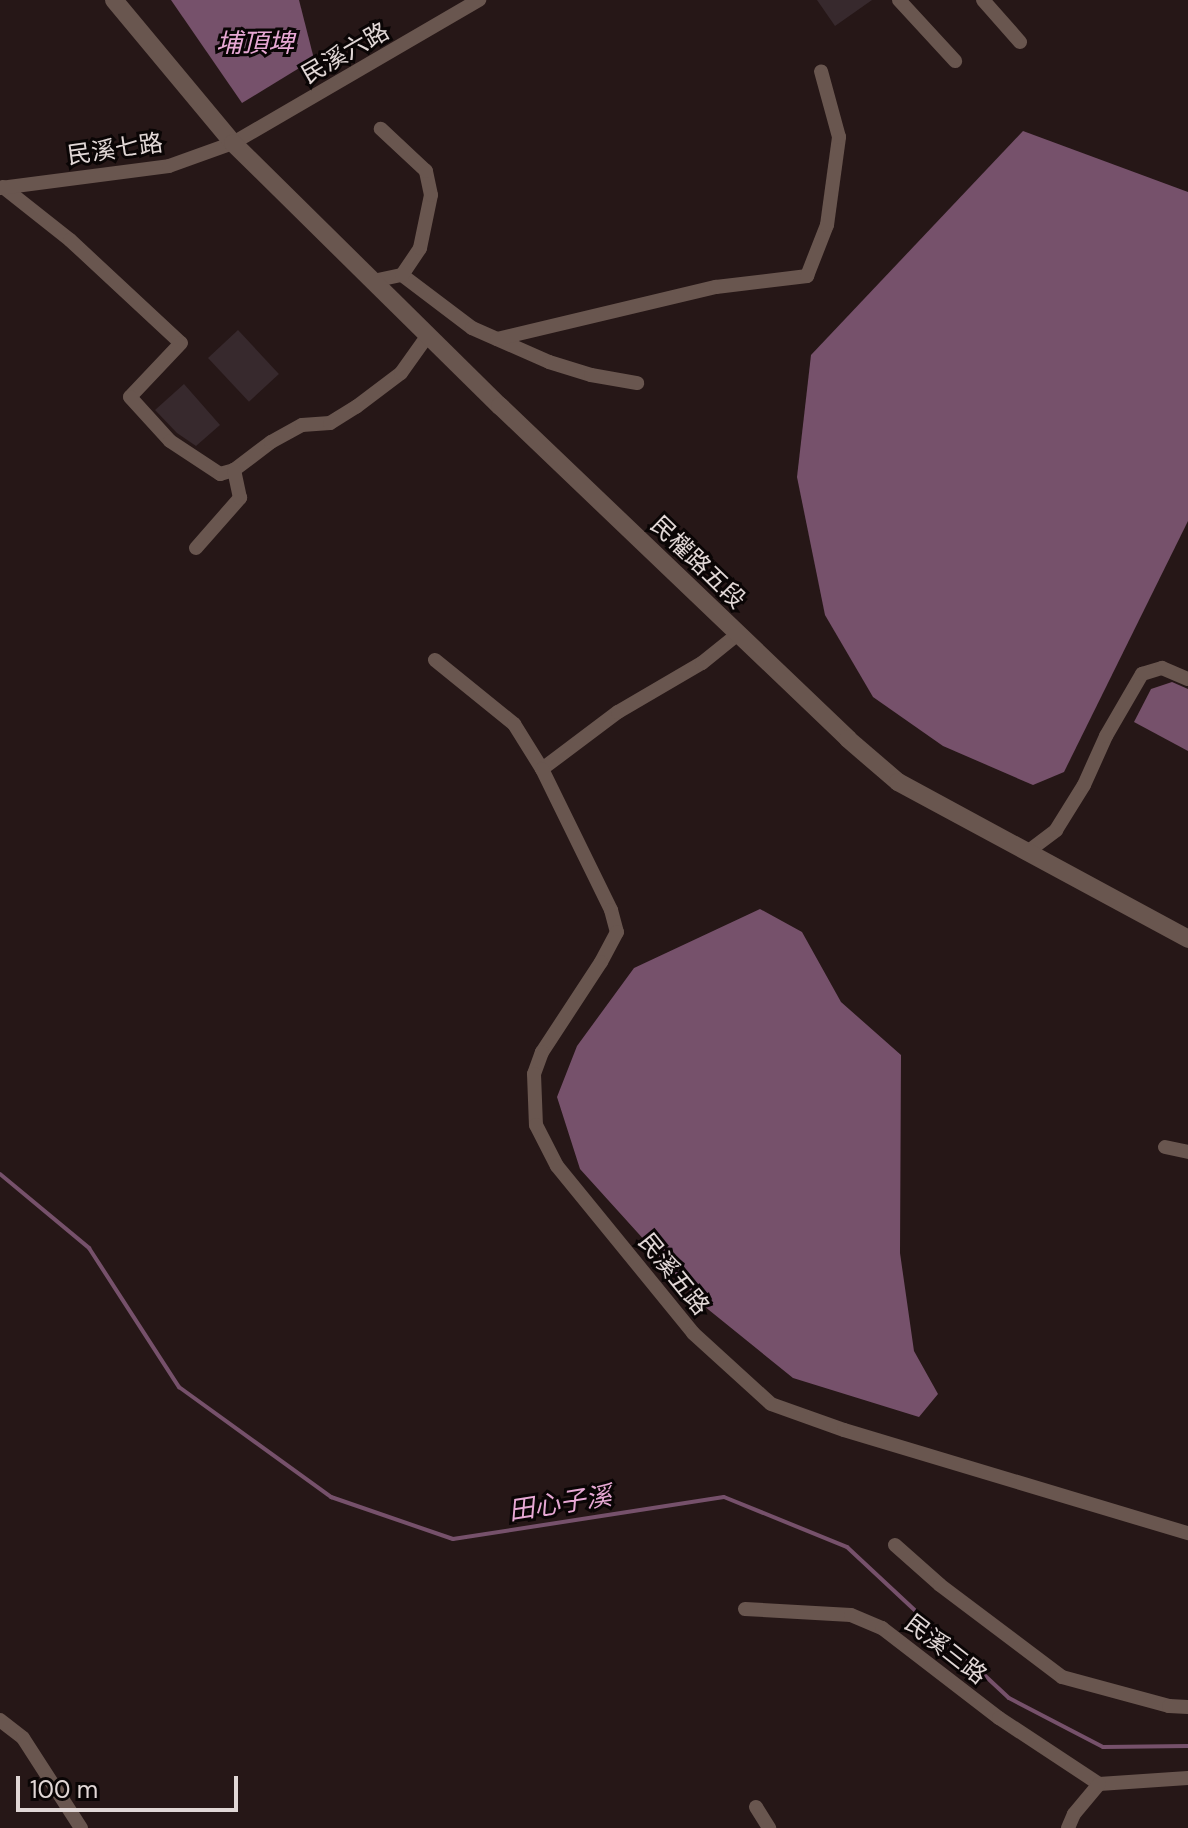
<!DOCTYPE html>
<html>
<head>
<meta charset="utf-8">
<style>
  body { margin:0 }
  #map { position:relative; width:1188px; height:1828px; overflow:hidden; background:#261717; font-family:"DM Sans","Noto Sans TC",sans-serif }
  div>[style] { position:absolute }
  .water>* { inset:0; background:#76516b }
  .stream>* { height:4px; margin:-2px; padding:0 2px; transform-origin:2px; border-radius:2px; background:#76516b }
  .building>* { inset:0; background:#37292d; transform-origin:0 0 }
  .minor>* { height:14px; margin:-7px; padding:0 7px; transform-origin:7px; border-radius:7px; background:#69564f }
  .tertiary>* { height:18px; margin:-9px; padding:0 9px; transform-origin:9px; border-radius:9px; background:#69564f }
  span { translate:-50% -50%; white-space:nowrap; text-align:center; line-height:1.15; -webkit-text-stroke:6px #0a0505; paint-order:stroke }
  .street-label { font-size:24px; color:#e1d7d6 }
  .water-label { font-size:26px; color:#e7a8d4; font-style:italic }
  .scale { position:absolute; left:16px; top:1776px; width:222px; height:36px; box-sizing:border-box; border:4px solid #e1d7d6; border-top:0; padding-left:10px; font-size:24px; line-height:28px; white-space:nowrap; color:#e1d7d6; -webkit-text-stroke:6px #0a0505; paint-order:stroke }
</style>
</head>
<body>
<div id="map">
  <div class="water">
    <div style="clip-path:polygon(171px 0,299px 0,314px 59px,242px 103px)"></div>
    <div style="clip-path:polygon(1023px 131px,1188px 192px,1188px 521px,1064px 772px,1033px 785px,943px 746px,873px 697px,825px 615px,797px 477px,811px 355px)"></div>
    <div style="clip-path:polygon(1172px 682px,1188px 689px,1188px 751px,1134px 722px,1151px 689px)"></div>
    <div style="clip-path:polygon(760px 909px,802px 932px,841px 1002px,901px 1055px,900px 1253px,914px 1351px,938px 1394px,919px 1417px,793px 1378px,704px 1306px,580px 1169px,557px 1097px,577px 1046px,634px 968px)"></div>
  </div>
  <div class="stream">
    <div style="left:0;top:1174px;width:116px;rotate:39.7deg"></div>
    <div style="left:89px;top:1248px;width:166px;rotate:57.1deg"></div>
    <div style="left:179px;top:1387px;width:188px;rotate:35.9deg"></div>
    <div style="left:331px;top:1497px;width:129px;rotate:19deg"></div>
    <div style="left:453px;top:1539px;width:274px;rotate:-8.8deg"></div>
    <div style="left:724px;top:1497px;width:133px;rotate:22.1deg"></div>
    <div style="left:847px;top:1547px;width:221px;rotate:43deg"></div>
    <div style="left:1009px;top:1698px;width:106px;rotate:27.5deg"></div>
    <div style="left:1103px;top:1747px;width:85px;rotate:-0.7deg"></div>
  </div>
  <div class="building">
    <div style="clip-path:polygon(817px 0,872px 0,835px 26px)"></div>
    <div style="left:238px;top:330px;width:60px;height:41px;rotate:47deg"></div>
    <div style="clip-path:polygon(184px 384px,220px 425px,196px 446px,177px 433px,155px 410px)"></div>
  </div>
  <div class="minor">
    <div style="left:899px;top:0;width:83px;rotate:47.4deg"></div>
    <div style="left:983px;top:0;width:56px;rotate:48.6deg"></div>
    <div style="left:3px;top:187px;width:85px;rotate:38.3deg"></div>
    <div style="left:70px;top:240px;width:151px;rotate:42.9deg"></div>
    <div style="left:181px;top:343px;width:74px;rotate:133.4deg"></div>
    <div style="left:130px;top:397px;width:59px;rotate:47.7deg"></div>
    <div style="left:170px;top:441px;width:60px;rotate:33.4deg"></div>
    <div style="left:220px;top:474px;width:15px;rotate:-16deg"></div>
    <div style="left:234px;top:470px;width:46px;rotate:-37.1deg"></div>
    <div style="left:271px;top:442px;width:35px;rotate:-29deg"></div>
    <div style="left:302px;top:425px;width:28px;rotate:-4deg"></div>
    <div style="left:330px;top:423px;width:31px;rotate:-32deg"></div>
    <div style="left:356px;top:407px;width:56px;rotate:-37.1deg"></div>
    <div style="left:401px;top:373px;width:47px;rotate:-54.6deg"></div>
    <div style="left:0;top:188px;width:170px;rotate:-7.4deg"></div>
    <div style="left:169px;top:166px;width:68px;rotate:-19.8deg"></div>
    <div style="left:233px;top:143px;width:285px;rotate:-30.2deg"></div>
    <div style="left:402px;top:275px;width:88px;rotate:37.1deg"></div>
    <div style="left:472px;top:328px;width:84px;rotate:23.8deg"></div>
    <div style="left:549px;top:362px;width:44px;rotate:17.2deg"></div>
    <div style="left:591px;top:375px;width:47px;rotate:9.9deg"></div>
    <div style="left:373px;top:281px;width:30px;rotate:-12deg"></div>
    <div style="left:402px;top:275px;width:32px;rotate:-56deg"></div>
    <div style="left:420px;top:248px;width:54px;rotate:-78.3deg"></div>
    <div style="left:431px;top:195px;width:25px;rotate:-102deg"></div>
    <div style="left:426px;top:171px;width:62px;rotate:-137deg"></div>
    <div style="left:497px;top:339px;width:225px;rotate:-13.4deg"></div>
    <div style="left:716px;top:287px;width:92px;rotate:-6.9deg"></div>
    <div style="left:807px;top:276px;width:55px;rotate:-68.6deg"></div>
    <div style="left:827px;top:225px;width:89px;rotate:-82.2deg"></div>
    <div style="left:839px;top:137px;width:68px;rotate:-105.3deg"></div>
    <div style="left:196px;top:548px;width:67px;rotate:-48.7deg"></div>
    <div style="left:240px;top:498px;width:29px;rotate:-102deg"></div>
    <div style="left:435px;top:660px;width:102px;rotate:39deg"></div>
    <div style="left:514px;top:724px;width:53px;rotate:58.1deg"></div>
    <div style="left:542px;top:769px;width:95px;rotate:-36.9deg"></div>
    <div style="left:618px;top:712px;width:97px;rotate:-30.3deg"></div>
    <div style="left:702px;top:663px;width:46px;rotate:-38.9deg"></div>
    <div style="left:542px;top:769px;width:157px;rotate:63.9deg"></div>
    <div style="left:611px;top:910px;width:23px;rotate:75deg"></div>
    <div style="left:617px;top:932px;width:34px;rotate:118deg"></div>
    <div style="left:601px;top:962px;width:108px;rotate:123.2deg"></div>
    <div style="left:542px;top:1052px;width:23px;rotate:110deg"></div>
    <div style="left:534px;top:1074px;width:51px;rotate:87.8deg"></div>
    <div style="left:536px;top:1125px;width:46px;rotate:62.9deg"></div>
    <div style="left:557px;top:1166px;width:215px;rotate:50.8deg"></div>
    <div style="left:693px;top:1333px;width:105px;rotate:42.3deg"></div>
    <div style="left:771px;top:1404px;width:77px;rotate:19.6deg"></div>
    <div style="left:844px;top:1430px;width:359px;rotate:16.7deg"></div>
    <div style="left:1026px;top:853px;width:38px;rotate:-37deg"></div>
    <div style="left:1056px;top:830px;width:53px;rotate:-58.1deg"></div>
    <div style="left:1084px;top:785px;width:54px;rotate:-65.8deg"></div>
    <div style="left:1106px;top:736px;width:72px;rotate:-59.9deg"></div>
    <div style="left:1142px;top:674px;width:21px;rotate:-17deg"></div>
    <div style="left:1162px;top:668px;width:28px;rotate:23deg"></div>
    <div style="left:1165px;top:1147px;width:24px;rotate:12deg"></div>
    <div style="left:895px;top:1545px;width:60px;rotate:41.6deg"></div>
    <div style="left:940px;top:1585px;width:153px;rotate:37deg"></div>
    <div style="left:1062px;top:1677px;width:111px;rotate:15.2deg"></div>
    <div style="left:1169px;top:1706px;width:19px;rotate:3deg"></div>
    <div style="left:745px;top:1609px;width:106px;rotate:3.2deg"></div>
    <div style="left:851px;top:1615px;width:34px;rotate:23deg"></div>
    <div style="left:882px;top:1628px;width:148px;rotate:37.6deg"></div>
    <div style="left:999px;top:1718px;width:120px;rotate:33.4deg"></div>
    <div style="left:1099px;top:1784px;width:89px;rotate:-3.9deg"></div>
    <div style="left:0;top:1720px;width:29px;rotate:38deg"></div>
    <div style="left:23px;top:1738px;width:107px;rotate:57.2deg"></div>
    <div style="left:756px;top:1807px;width:25px;rotate:58deg"></div>
    <div style="left:1068px;top:1828px;width:15px;rotate:-67deg"></div>
    <div style="left:1074px;top:1814px;width:39px;rotate:-50deg"></div>
  </div>
  <div class="tertiary">
    <div style="left:114px;top:0;width:186px;rotate:50.2deg"></div>
    <div style="left:233px;top:143px;width:375px;rotate:44.6deg"></div>
    <div style="left:500px;top:406px;width:482px;rotate:43.7deg"></div>
    <div style="left:848px;top:739px;width:66px;rotate:40.7deg"></div>
    <div style="left:898px;top:782px;width:330px;rotate:28.4deg"></div>
  </div>
  <div class="street-label">
    <span style="left:345px;top:53px;rotate:-30deg">民溪六路</span>
    <span style="left:115px;top:149px;rotate:-8deg">民溪七路</span>
    <span style="left:698px;top:562px;rotate:44deg">民權路五段</span>
    <span style="left:674px;top:1274px;rotate:51deg">民溪五路</span>
    <span style="left:946px;top:1649px;rotate:38deg">民溪三路</span>
  </div>
  <div class="water-label">
    <span style="left:255px;top:44px">埔頂埤</span>
    <span style="left:560px;top:1504px;rotate:-9deg">田心子溪</span>
  </div>
  <div class="scale">100 m</div>
</div>
</body>
</html>
